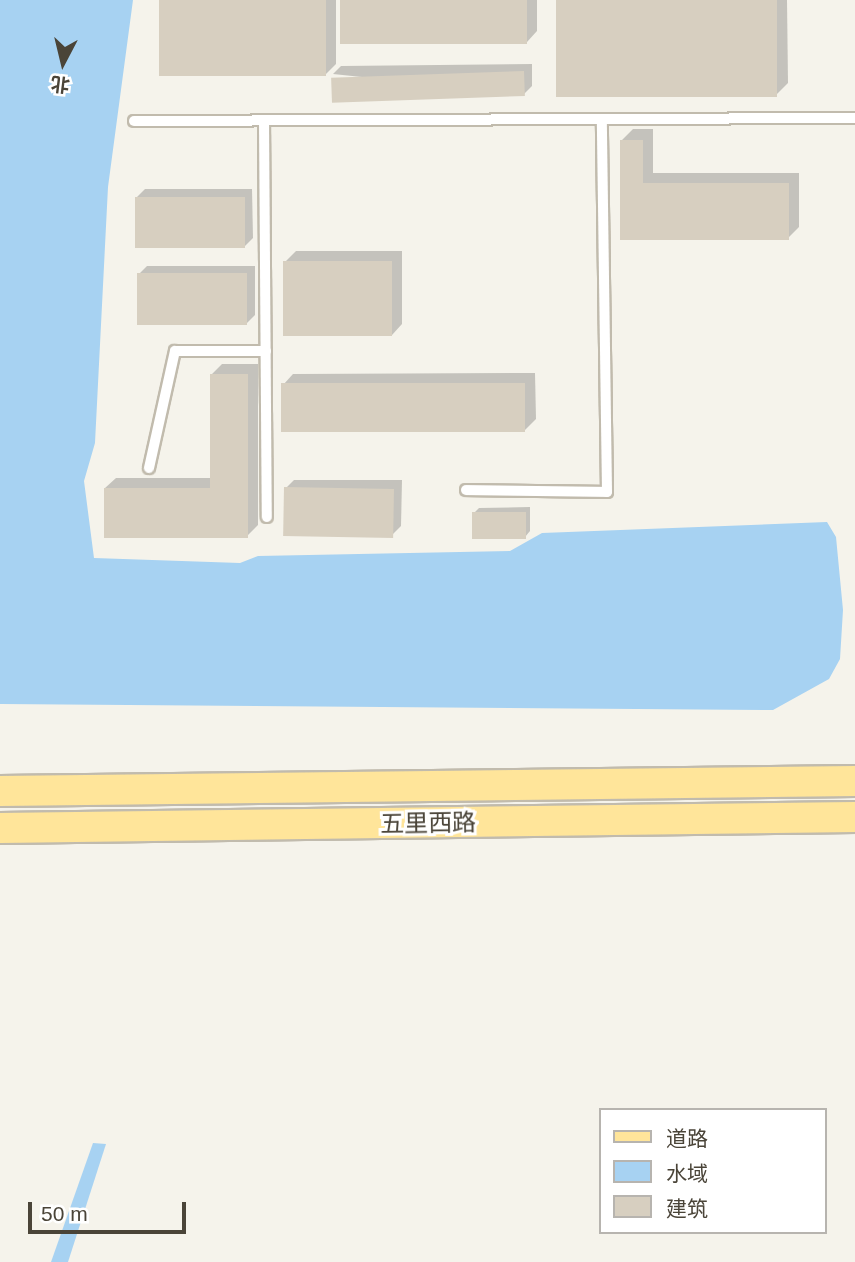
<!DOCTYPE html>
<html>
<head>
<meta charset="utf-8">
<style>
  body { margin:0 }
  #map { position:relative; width:855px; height:1262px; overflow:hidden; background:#f5f3eb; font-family:Arial,"Noto Sans SC",sans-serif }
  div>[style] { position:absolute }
  .water>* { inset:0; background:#a7d2f2 }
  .shadow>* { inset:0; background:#0003 }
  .building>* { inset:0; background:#d7cfc0; transform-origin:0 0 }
  .roads { filter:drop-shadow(2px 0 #c1bbad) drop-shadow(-2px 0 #c1bbad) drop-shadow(0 2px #c1bbad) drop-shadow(0 -2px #c1bbad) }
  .lane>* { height:10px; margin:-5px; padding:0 5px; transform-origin:5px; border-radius:5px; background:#fff }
  .primary>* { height:30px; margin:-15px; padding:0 15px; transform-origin:15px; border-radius:15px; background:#ffe59a }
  span { translate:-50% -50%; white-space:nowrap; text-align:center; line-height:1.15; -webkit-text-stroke:6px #fff; paint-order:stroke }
  .street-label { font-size:24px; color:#4a4438 }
  .legend { position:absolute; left:599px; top:1108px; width:228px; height:126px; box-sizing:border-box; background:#fff; border:2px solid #b7b4af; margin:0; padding:9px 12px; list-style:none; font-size:21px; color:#4a4438 }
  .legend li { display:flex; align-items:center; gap:14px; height:35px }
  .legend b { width:35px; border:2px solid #b7b4af }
  .north { position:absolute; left:28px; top:28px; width:70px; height:70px; -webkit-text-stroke:5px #fff; paint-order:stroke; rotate:187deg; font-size:19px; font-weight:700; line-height:28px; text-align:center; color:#4a4438 }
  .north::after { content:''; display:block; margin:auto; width:24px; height:32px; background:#4a4438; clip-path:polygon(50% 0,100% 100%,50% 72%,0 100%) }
  .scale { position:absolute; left:28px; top:1202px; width:158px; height:32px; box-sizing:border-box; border:4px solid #4a4438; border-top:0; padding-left:9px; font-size:21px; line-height:24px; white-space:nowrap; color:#4a4438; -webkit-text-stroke:5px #fff; paint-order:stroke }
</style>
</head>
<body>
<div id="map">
  <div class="water">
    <div style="clip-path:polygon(0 0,133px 0,108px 187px,95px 443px,84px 481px,94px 558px,240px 563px,258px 556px,510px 551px,542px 533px,827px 522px,836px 537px,843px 610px,840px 659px,829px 679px,773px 710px,0 704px)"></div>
    <div style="clip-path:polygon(93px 1143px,106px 1144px,68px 1262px,51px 1262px)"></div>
  </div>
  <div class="shadow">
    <div style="clip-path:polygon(161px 0,336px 0,336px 64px,325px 75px)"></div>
    <div style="clip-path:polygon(342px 0,537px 0,537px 31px,527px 42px)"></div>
    <div style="clip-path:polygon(558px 0,787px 0,788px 83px,777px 94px)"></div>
    <div style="clip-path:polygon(532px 64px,532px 86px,524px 94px,333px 74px,341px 66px)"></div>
    <div style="clip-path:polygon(633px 129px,653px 129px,653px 173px,799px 173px,799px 227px,788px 238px,622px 238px,622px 140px)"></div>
    <div style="clip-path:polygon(145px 189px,252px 189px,253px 238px,245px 246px,137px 197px)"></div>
    <div style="clip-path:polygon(296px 251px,402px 251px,402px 324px,392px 335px,285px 262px)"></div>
    <div style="clip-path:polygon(147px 266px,255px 266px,255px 315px,247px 323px,139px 274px)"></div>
    <div style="clip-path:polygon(222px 364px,258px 364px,258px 525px,247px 536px,105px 488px,116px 478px,212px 478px,211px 375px)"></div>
    <div style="clip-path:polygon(535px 373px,536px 419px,525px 430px,283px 385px,293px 374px)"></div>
    <div style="clip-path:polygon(294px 480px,402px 480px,401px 526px,393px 534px,286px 488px)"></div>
    <div style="clip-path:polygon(530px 507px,530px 531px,525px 537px,474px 513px,479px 508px)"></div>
  </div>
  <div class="building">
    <div style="left:159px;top:0;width:167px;height:76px"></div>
    <div style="left:340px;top:0;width:187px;height:44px"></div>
    <div style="left:556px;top:0;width:221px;height:97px"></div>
    <div style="left:524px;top:71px;width:25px;height:193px;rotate:88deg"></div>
    <div style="clip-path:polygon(620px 140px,643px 140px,643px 183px,789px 183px,789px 240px,620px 240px)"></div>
    <div style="left:135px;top:197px;width:110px;height:51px"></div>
    <div style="left:283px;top:261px;width:109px;height:75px"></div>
    <div style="left:137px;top:273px;width:110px;height:52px"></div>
    <div style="clip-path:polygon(210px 374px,248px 374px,248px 538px,104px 538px,104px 488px,210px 488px)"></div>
    <div style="left:525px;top:383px;width:49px;height:244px;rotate:90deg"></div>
    <div style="left:284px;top:487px;width:110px;height:49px;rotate:1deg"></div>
    <div style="left:472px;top:512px;width:54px;height:27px"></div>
  </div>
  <div class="roads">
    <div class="lane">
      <div style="left:134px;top:121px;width:721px;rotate:-0.24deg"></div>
      <div style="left:264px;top:121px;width:396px;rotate:89.6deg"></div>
      <div style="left:149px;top:468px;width:120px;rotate:-77.5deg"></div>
      <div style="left:175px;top:351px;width:91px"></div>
      <div style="left:466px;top:490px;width:141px;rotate:0.8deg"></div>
      <div style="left:607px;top:492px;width:372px;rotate:-90.8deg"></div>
    </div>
    <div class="primary">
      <div style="left:0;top:791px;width:855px;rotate:-0.67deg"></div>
      <div style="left:0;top:828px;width:855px;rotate:-0.74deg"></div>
    </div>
  </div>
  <div class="street-label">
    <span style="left:428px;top:823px;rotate:-1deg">五里西路</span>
  </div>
  <ul class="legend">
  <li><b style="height:9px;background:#ffe59a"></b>道路</li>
  <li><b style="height:19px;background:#a7d2f2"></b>水域</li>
  <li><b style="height:19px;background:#d7cfc0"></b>建筑</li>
  </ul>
  <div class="north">北</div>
  <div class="scale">50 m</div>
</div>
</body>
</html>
